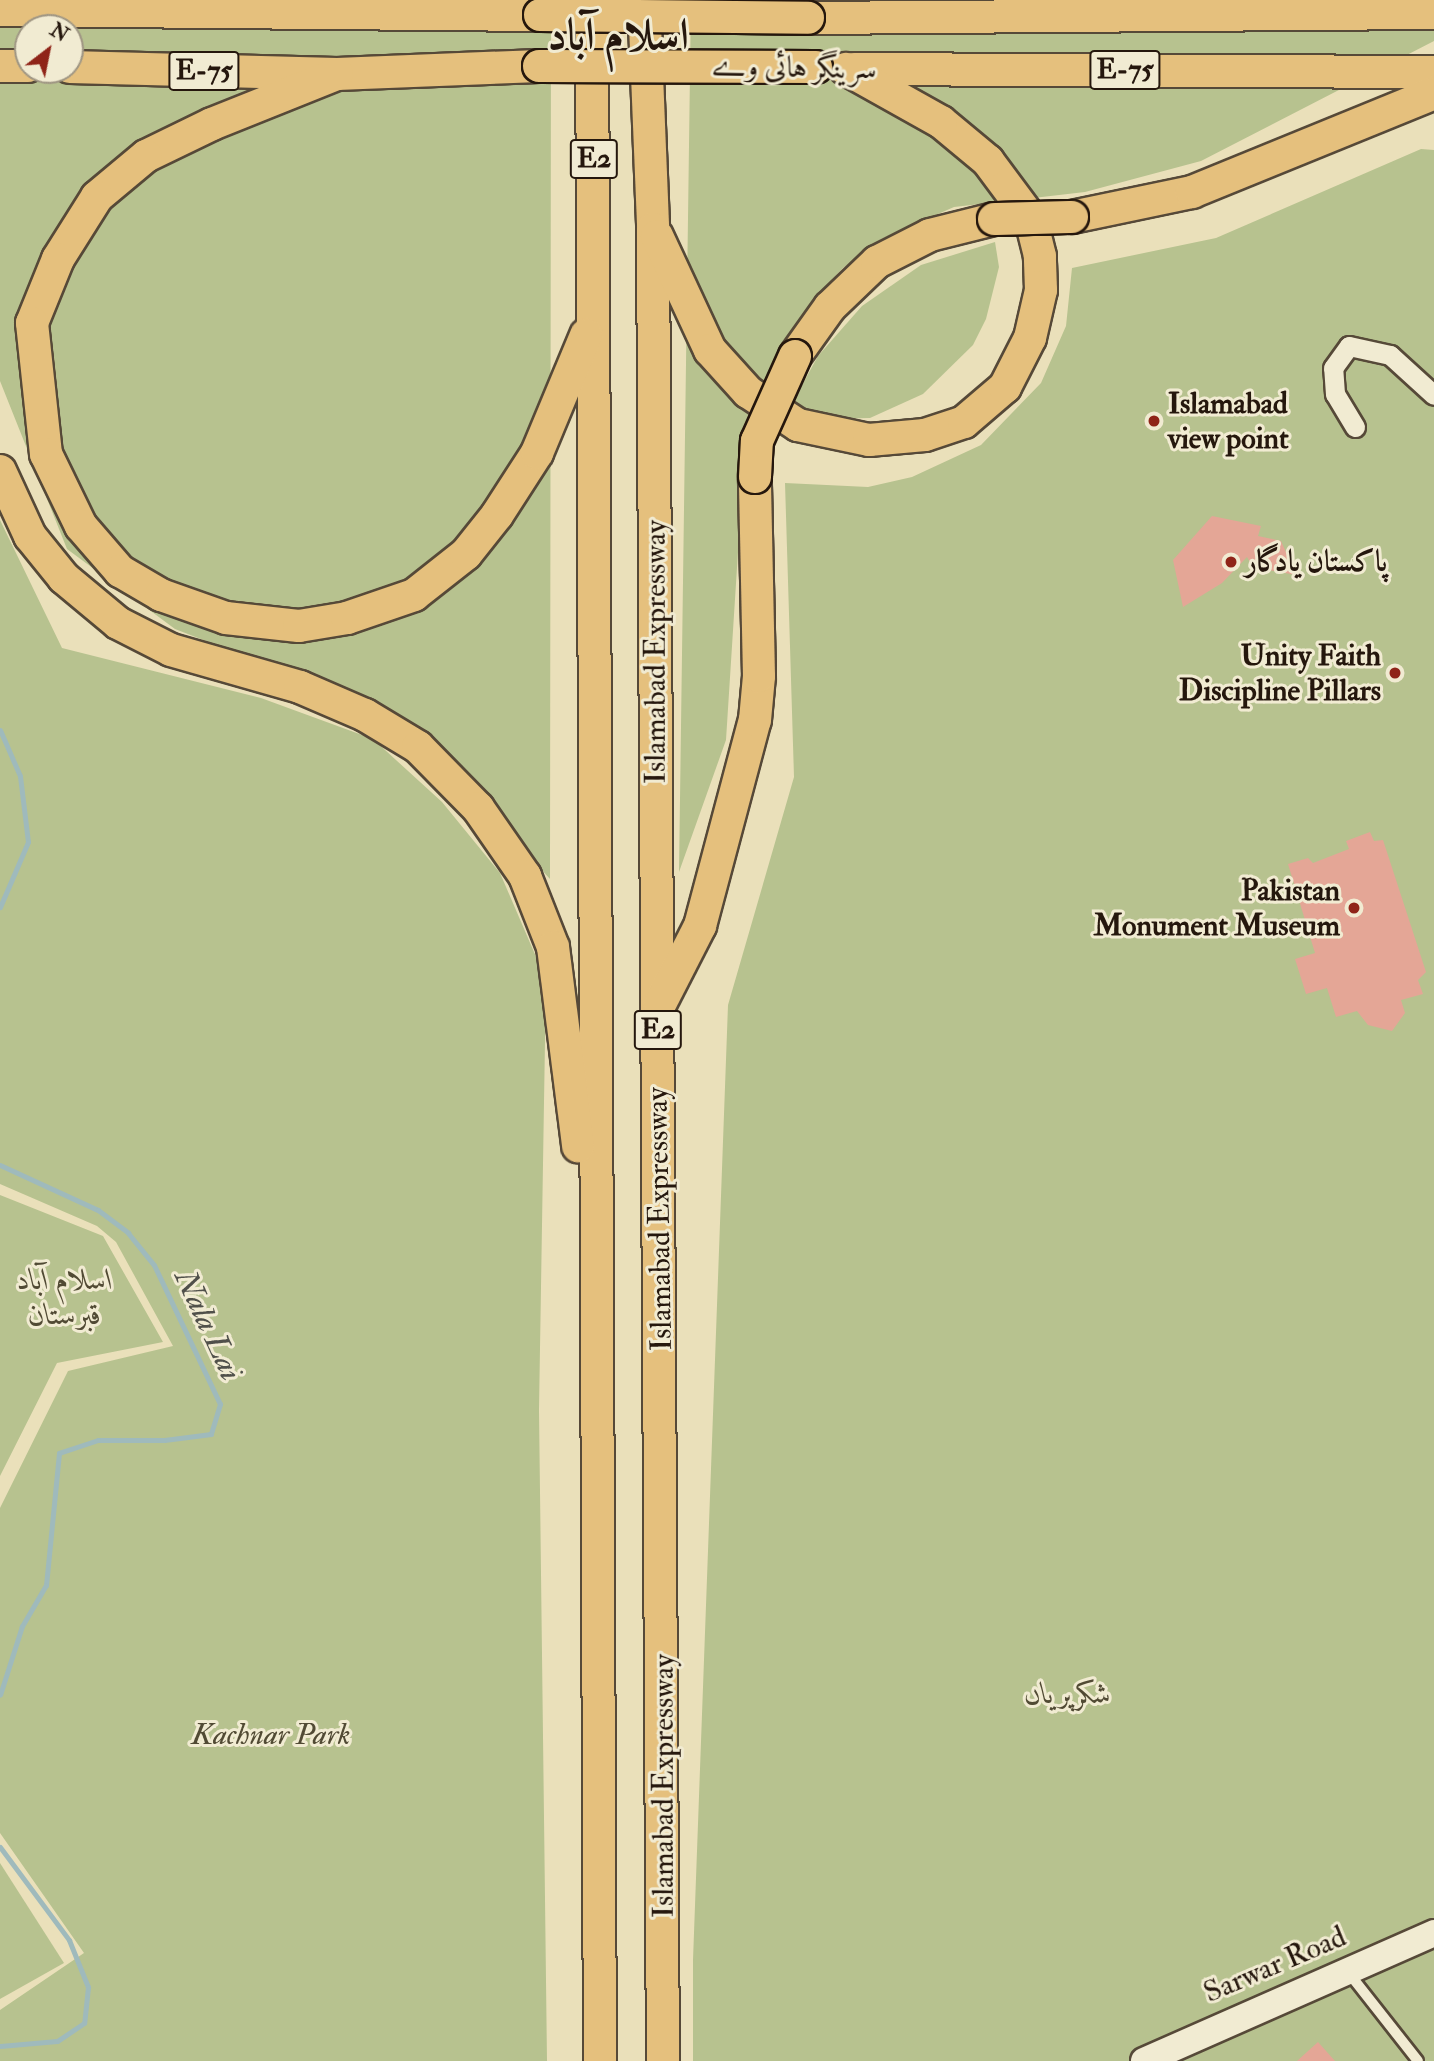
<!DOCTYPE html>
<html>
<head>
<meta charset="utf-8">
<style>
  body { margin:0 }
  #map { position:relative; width:1434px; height:2061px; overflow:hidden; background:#eae0ba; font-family:"IM FELL Double Pica",Amiri,serif }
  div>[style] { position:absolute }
  .green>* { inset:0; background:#b7c28f }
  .stream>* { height:5px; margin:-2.5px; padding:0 2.5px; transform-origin:2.5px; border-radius:2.5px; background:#9fbabc }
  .building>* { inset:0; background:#e4a696 }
  .roads { filter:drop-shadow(2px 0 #564938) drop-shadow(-2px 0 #564938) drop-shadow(0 2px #564938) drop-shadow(0 -2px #564938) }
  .service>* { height:10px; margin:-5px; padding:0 5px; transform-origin:5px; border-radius:5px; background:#f1ebd2 }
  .minor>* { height:19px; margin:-9.5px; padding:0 9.5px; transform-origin:9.5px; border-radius:9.5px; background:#f1ebd2 }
  .secondary>* { height:26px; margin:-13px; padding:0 13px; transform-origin:13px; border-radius:13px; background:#f1ebd2 }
  .trunk>* { height:32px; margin:-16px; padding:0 16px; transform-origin:16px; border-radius:16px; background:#e5c07d }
  .bridges { filter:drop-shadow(2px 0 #25170d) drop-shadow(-2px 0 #25170d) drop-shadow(0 2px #25170d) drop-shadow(0 -2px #25170d) }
  .trunk-bridge>* { height:32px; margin:-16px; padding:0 16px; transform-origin:16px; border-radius:16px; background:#e5c07d }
  .dots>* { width:19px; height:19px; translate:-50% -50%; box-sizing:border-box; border:4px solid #f1ebd2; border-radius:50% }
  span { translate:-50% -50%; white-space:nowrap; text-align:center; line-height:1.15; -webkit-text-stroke:6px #f1ebd2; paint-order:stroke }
  .shield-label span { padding:2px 5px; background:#f1ebd2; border:2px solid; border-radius:5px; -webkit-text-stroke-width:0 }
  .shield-label { font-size:28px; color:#25170d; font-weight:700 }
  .street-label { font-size:30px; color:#25170d }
  .poi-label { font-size:30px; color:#25170d; font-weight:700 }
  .left { translate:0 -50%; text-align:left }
  .right { translate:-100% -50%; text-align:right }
  .park-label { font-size:30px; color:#514a34; font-style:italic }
  .water-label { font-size:32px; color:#50504a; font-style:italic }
  .town-label { font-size:44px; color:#25170d; font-weight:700 }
  .north { position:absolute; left:14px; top:14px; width:70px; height:70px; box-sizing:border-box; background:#f1ebd2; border:2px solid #9f9683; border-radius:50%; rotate:32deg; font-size:19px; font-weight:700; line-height:28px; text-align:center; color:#25170d }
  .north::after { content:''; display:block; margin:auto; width:24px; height:32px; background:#8f2418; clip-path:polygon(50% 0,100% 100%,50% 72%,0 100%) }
</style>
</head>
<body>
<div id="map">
  <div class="green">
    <div style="clip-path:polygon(evenodd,0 0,551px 0,550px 879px,402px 717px,175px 629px,67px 549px,0 381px,0 0,28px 28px,70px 28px,70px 70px,28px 70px,28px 28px)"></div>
    <div style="clip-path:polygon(691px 0,1434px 0,1434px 41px,1201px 161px,1085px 192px,954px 207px,881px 239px,843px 268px,812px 301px,779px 351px,746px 427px,726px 740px,679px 872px)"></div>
    <div style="clip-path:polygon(1421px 149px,1434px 150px,1434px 2061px,693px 2061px,693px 1960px,728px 1005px,794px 777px,785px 483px,868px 487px,912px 477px,981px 445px,1041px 383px,1066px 326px,1072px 268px,1216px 238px)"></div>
    <div style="clip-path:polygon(995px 242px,999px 267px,986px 319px,973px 345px,923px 394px,870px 418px,825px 419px,790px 407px,818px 356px,862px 306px,921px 265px)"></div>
    <div style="clip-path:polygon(0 520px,62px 648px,261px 698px,373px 739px,442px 802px,500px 873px,546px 980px,539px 1410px,547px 2061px,0 2061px,0 2010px,84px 1953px,0 1833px,0 1508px,68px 1371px,173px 1346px,116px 1242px,97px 1226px,0 1184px)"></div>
    <div style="clip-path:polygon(0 1195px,103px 1236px,163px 1342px,57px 1363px,0 1476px)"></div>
    <div style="clip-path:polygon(0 1863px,64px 1963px,0 1999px)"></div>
  </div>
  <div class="stream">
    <div style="left:0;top:730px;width:50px;rotate:66.5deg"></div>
    <div style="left:20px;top:776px;width:66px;rotate:83.1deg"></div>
    <div style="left:28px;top:842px;width:71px;rotate:113.3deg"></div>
    <div style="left:0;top:1165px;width:108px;rotate:24.7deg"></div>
    <div style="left:98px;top:1210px;width:38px;rotate:37deg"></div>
    <div style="left:128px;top:1233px;width:41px;rotate:50.9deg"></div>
    <div style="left:154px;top:1265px;width:154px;rotate:64.6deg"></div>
    <div style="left:220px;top:1404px;width:31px;rotate:107deg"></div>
    <div style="left:211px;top:1434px;width:47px;rotate:172.7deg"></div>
    <div style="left:164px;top:1440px;width:66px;rotate:180deg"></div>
    <div style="left:98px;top:1440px;width:41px;rotate:161.6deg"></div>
    <div style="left:59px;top:1453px;width:133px;rotate:95.6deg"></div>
    <div style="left:46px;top:1585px;width:48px;rotate:120.3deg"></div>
    <div style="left:22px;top:1626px;width:72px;rotate:107.7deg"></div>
    <div style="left:0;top:1847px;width:116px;rotate:53.4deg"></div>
    <div style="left:69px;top:1940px;width:51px;rotate:68deg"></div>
    <div style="left:88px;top:1987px;width:36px;rotate:96deg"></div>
    <div style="left:84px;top:2023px;width:32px;rotate:146deg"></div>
    <div style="left:57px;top:2041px;width:57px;rotate:175deg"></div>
  </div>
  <div class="building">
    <div style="clip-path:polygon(1212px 516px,1261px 526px,1258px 536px,1281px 541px,1296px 575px,1253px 567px,1247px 557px,1222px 583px,1183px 607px,1173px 560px)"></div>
    <div style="clip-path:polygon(1370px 832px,1374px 841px,1383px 840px,1426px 972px,1418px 980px,1423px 994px,1401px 1000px,1405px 1013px,1392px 1031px,1368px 1025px,1357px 1011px,1336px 1017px,1327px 988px,1306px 994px,1295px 959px,1315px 953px,1288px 864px,1308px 858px,1313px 863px,1349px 849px,1346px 841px)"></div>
    <div style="clip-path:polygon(1318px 2042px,1335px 2061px,1297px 2061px)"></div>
  </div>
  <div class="roads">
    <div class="service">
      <div style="left:1348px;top:1972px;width:113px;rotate:51.8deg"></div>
    </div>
    <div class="minor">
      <div style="left:1355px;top:427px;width:39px;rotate:-121deg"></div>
      <div style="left:1335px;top:394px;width:26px;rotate:-94deg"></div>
      <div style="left:1333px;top:368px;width:27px;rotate:-54deg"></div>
      <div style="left:1349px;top:346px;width:42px;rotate:12.4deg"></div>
      <div style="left:1390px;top:355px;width:59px;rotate:42.3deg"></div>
    </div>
    <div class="secondary">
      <div style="left:1144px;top:2061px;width:317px;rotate:-23.8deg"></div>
    </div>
    <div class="trunk">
      <div style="left:592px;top:0;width:2061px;rotate:89.78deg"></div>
      <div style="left:644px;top:0;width:229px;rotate:87.7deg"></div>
      <div style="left:653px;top:229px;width:1832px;rotate:89.69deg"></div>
      <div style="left:0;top:10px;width:540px;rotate:0.53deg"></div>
      <div style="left:808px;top:18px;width:626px;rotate:-0.46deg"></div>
      <div style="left:0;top:66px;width:28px"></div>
      <div style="left:70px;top:67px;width:267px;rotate:1.5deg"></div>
      <div style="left:337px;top:74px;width:202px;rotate:-2.3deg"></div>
      <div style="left:854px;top:69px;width:580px;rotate:0.3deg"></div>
      <div style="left:337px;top:74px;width:135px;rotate:158.2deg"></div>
      <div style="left:212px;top:124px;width:73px;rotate:154.1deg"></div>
      <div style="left:146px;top:156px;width:64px;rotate:140.1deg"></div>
      <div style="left:97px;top:197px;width:73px;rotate:122.2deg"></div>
      <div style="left:58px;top:259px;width:69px;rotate:112.1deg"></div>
      <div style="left:32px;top:323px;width:132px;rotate:83.9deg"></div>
      <div style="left:46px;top:454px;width:80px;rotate:64.1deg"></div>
      <div style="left:81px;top:526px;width:60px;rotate:49.1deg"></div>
      <div style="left:120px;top:571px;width:48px;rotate:30.3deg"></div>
      <div style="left:161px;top:595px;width:69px;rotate:19.5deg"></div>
      <div style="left:226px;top:618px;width:73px;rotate:6.3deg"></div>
      <div style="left:299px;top:626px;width:49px;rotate:-9.5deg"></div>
      <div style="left:347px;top:618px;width:71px;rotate:-18.9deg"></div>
      <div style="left:414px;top:595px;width:66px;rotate:-38.3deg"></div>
      <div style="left:466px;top:554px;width:50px;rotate:-51.5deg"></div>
      <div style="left:497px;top:515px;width:74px;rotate:-57.2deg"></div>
      <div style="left:537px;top:453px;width:128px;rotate:-67.4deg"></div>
      <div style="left:1072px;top:217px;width:123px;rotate:-11.8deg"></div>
      <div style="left:1192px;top:192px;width:261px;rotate:-22.2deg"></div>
      <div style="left:657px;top:236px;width:126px;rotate:65.1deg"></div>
      <div style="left:710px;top:350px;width:57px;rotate:47.9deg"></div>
      <div style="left:748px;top:392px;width:60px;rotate:33.4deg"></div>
      <div style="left:798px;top:425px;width:73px;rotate:11.9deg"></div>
      <div style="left:869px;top:440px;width:56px;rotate:-5.1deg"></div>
      <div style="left:925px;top:435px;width:41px;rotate:-18.4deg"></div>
      <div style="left:964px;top:422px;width:54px;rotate:-40.5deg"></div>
      <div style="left:1005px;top:387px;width:55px;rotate:-63deg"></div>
      <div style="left:1030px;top:338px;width:49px;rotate:-77.1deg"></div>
      <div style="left:1041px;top:290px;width:34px;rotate:-92deg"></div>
      <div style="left:1040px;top:256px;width:38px;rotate:-104deg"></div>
      <div style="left:1031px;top:219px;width:72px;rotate:-126.6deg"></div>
      <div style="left:988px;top:161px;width:61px;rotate:-140.3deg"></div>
      <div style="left:941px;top:122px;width:109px;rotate:-150.8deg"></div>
      <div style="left:795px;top:356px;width:60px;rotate:-54.5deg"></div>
      <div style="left:830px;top:307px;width:65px;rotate:-43.8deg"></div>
      <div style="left:877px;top:262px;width:59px;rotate:-27deg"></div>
      <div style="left:930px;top:235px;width:66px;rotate:-14deg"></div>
      <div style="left:0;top:471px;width:72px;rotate:65.2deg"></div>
      <div style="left:30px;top:536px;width:54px;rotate:51deg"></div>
      <div style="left:64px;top:578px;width:70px;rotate:39.8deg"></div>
      <div style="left:118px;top:623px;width:59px;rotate:27deg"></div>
      <div style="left:171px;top:650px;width:134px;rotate:16deg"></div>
      <div style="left:300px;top:687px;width:71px;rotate:23.3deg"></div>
      <div style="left:365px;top:715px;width:62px;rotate:31.1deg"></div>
      <div style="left:418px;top:747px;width:86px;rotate:45.5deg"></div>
      <div style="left:478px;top:808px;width:83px;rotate:55.3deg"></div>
      <div style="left:525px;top:876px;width:76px;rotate:68.5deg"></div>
      <div style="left:553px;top:947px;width:201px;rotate:82.8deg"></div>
      <div style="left:660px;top:1004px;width:88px;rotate:-62.9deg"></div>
      <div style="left:700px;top:926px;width:213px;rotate:-75.1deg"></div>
      <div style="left:755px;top:720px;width:44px;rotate:-84.8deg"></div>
      <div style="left:759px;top:676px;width:199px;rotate:-91.2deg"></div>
    </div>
  </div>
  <div class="bridges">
    <div class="trunk-bridge">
      <div style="left:540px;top:15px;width:268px;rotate:0.6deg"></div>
      <div style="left:539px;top:66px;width:277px;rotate:0.2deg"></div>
      <div style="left:994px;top:219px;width:78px;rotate:-1.5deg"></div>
      <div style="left:755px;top:477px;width:36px;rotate:-87deg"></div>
      <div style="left:757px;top:441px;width:93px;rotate:-65.9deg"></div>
    </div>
  </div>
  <div class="dots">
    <div style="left:1154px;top:421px;background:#8f2418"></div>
    <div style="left:1231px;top:562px;background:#8f2418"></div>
    <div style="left:1395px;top:673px;background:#8f2418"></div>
    <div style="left:1354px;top:908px;background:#8f2418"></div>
  </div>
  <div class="shield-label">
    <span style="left:1125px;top:70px">E-75</span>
    <span style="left:204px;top:71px">E-75</span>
    <span style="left:594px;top:159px">E2</span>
    <span style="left:658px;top:1030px">E2</span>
  </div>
  <div class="street-label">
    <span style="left:794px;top:68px;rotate:1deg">سرینگر ہائی وے</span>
    <span style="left:656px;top:652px;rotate:-90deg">Islamabad Expressway</span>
    <span style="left:660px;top:1219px;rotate:-91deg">Islamabad Expressway</span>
    <span style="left:664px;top:1786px;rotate:-90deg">Islamabad Expressway</span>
    <span style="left:1275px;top:1965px;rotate:-23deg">Sarwar Road</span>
  </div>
  <div class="poi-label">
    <span class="left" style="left:1168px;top:421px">Islamabad<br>view point</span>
    <span class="left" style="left:1245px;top:562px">پاکستان یادگار</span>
    <span class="right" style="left:1381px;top:673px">Unity Faith<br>Discipline Pillars</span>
    <span class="right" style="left:1340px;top:908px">Pakistan<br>Monument Museum</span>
  </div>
  <div class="park-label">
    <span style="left:65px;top:1297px">اسلام آباد<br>قبرستان</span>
    <span style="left:1068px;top:1694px">شکرپریاں</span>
    <span style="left:271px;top:1735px">Kachnar Park</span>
  </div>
  <div class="water-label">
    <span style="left:208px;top:1325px;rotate:65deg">Nala Lai</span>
  </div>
  <div class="town-label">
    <span style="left:618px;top:36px">اسلام آباد</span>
  </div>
  <div class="north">N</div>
</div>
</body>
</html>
